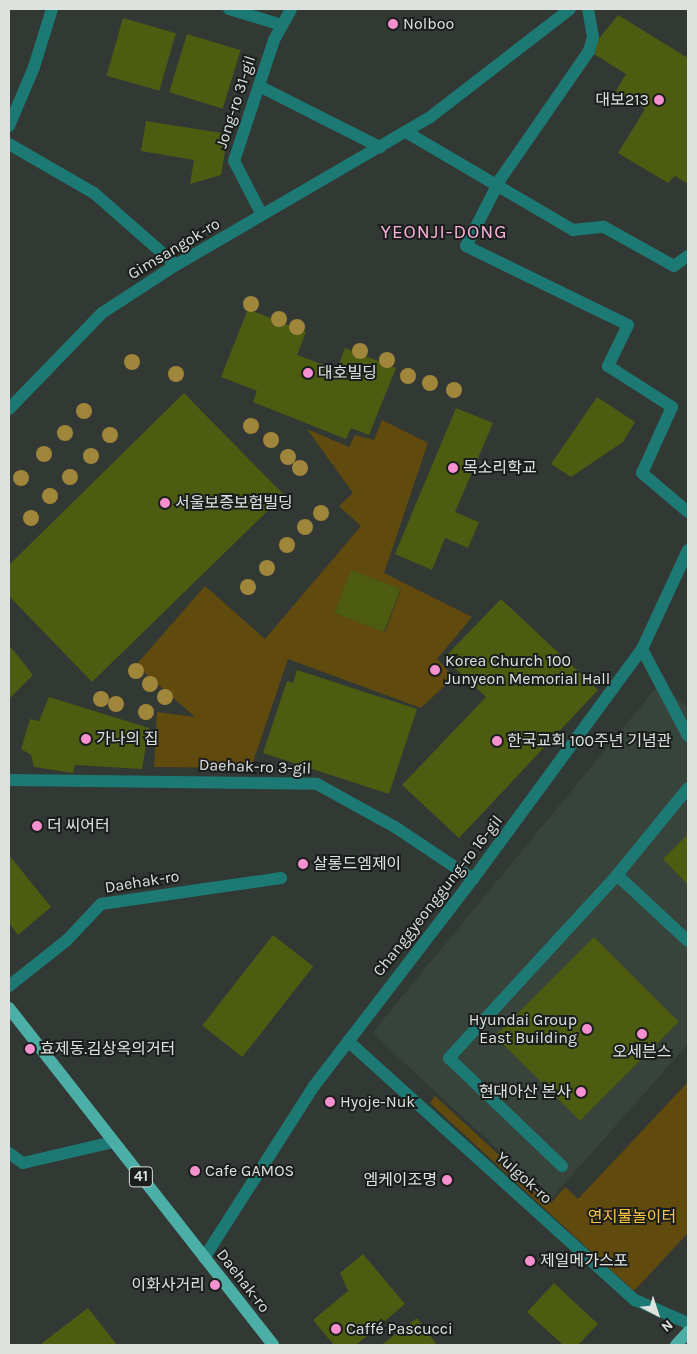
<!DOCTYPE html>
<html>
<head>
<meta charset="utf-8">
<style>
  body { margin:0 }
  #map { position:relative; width:697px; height:1354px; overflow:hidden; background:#323833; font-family:Karla,"Noto Sans KR",sans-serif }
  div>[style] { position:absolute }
  .built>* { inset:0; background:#37433b }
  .green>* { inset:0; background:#614a0e }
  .building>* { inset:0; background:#4d5c11; transform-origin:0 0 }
  .service>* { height:12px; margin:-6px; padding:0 6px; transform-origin:6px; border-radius:6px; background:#1d7974 }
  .minor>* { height:12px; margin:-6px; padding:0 6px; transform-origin:6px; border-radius:6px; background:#1d7974 }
  .tertiary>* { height:12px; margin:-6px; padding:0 6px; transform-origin:6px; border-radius:6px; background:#1d7974 }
  .primary>* { height:12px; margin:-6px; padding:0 6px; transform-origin:6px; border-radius:6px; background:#4bafa8 }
  .trees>* { width:16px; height:16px; margin:-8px; border-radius:50%; background:#9f863b }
  .dots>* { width:14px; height:14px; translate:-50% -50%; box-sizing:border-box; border:2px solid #1b1e1c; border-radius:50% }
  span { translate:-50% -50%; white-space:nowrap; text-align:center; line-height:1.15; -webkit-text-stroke:4px #1b1e1c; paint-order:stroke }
  .shield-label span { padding:1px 4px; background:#1b1e1c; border:1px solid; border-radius:4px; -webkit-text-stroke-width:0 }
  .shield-label { font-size:15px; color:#dee2df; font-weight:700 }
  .poi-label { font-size:16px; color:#dee2df }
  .left { translate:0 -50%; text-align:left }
  .right { translate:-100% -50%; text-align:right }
  .street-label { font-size:16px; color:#dee2df }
  .park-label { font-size:16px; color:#f9c542 }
  .quarter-label { font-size:19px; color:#fbb2dc; letter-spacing:1px }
  .frame { position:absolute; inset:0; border:10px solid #dee2df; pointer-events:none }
  .north { position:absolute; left:632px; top:1289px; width:50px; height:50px; -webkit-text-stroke:4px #1b1e1c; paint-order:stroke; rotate:140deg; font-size:14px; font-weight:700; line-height:20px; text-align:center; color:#dee2df }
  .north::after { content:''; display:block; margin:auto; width:18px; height:22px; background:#dee2df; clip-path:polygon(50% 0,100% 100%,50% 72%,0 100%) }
</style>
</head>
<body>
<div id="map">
  <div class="built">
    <div style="clip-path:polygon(660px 683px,688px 708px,688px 1044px,551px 1199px,372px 1033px)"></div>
  </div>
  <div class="green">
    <div style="clip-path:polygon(evenodd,382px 420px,428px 443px,384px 573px,472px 617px,437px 659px,454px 677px,421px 708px,288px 659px,251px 768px,154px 767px,157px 712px,195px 717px,136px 665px,205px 586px,265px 639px,361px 526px,339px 506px,353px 493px,307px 429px,349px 447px,355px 435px,374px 440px,382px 420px,351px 571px,401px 589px,385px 632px,335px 613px,351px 571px)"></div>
    <div style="clip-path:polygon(688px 1082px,688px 1233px,634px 1291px,430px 1103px,435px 1096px,551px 1203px,565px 1187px,578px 1199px)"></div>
  </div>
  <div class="building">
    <div style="clip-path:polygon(618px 15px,688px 58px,688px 184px,675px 176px,668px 183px,618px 153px,645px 109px,616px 91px,626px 74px,589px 51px)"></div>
    <div style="left:123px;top:18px;width:55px;height:60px;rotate:16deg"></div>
    <div style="left:187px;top:34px;width:56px;height:61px;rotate:17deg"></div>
    <div style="clip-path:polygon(146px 121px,228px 134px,221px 175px,190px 184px,194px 160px,141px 151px)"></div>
    <div style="clip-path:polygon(248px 309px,306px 332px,297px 355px,337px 370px,345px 348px,396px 368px,369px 435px,351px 428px,346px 439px,253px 402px,257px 391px,221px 377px)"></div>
    <div style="clip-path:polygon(184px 393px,284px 495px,92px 682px,9px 596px,9px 565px)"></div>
    <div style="clip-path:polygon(597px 397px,635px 422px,623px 442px,571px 477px,551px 464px)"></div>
    <div style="clip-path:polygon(456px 408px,493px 423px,455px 512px,479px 522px,468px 548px,445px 538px,432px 570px,395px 554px)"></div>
    <div style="left:351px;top:570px;width:53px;height:46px;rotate:21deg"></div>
    <div style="clip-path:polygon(501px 599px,598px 690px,459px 838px,402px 785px,486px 697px,444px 658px)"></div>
    <div style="clip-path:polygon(9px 645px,33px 675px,9px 699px)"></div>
    <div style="clip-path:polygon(297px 670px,417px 709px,389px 794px,263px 753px,287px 681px,293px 683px)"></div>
    <div style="clip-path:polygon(49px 697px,149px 728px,142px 769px,75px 765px,73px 773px,34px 767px,31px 755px,21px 749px,30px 719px,39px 721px)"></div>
    <div style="clip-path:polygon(688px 834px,688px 885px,663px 859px)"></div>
    <div style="clip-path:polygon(9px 855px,51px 907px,18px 935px,9px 923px)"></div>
    <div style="left:273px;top:935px;width:51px;height:115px;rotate:38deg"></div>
    <div style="left:594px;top:937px;width:120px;height:140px;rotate:45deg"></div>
    <div style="clip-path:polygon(363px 1254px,405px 1304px,356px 1345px,334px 1345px,313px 1320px,348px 1291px,340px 1273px)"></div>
    <div style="clip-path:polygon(554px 1283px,598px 1324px,578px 1345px,563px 1345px,527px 1312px)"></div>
    <div style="clip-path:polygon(88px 1308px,117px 1345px,43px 1345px,42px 1343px)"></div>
    <div style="clip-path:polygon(417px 1318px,437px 1345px,381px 1345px)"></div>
  </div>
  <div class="service">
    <div style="left:229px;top:9px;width:55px;rotate:16.8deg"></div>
    <div style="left:259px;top:86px;width:136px;rotate:26.8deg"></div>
    <div style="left:642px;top:649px;width:98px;rotate:62.1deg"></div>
    <div style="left:617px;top:875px;width:97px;rotate:42.9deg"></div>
    <div style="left:562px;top:1166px;width:156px;rotate:-136.3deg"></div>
    <div style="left:449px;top:1058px;width:248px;rotate:-47.4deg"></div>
    <div style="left:617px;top:875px;width:112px;rotate:-50.8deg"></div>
  </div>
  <div class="minor">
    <div style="left:588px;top:9px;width:28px;rotate:80deg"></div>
    <div style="left:593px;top:37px;width:15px;rotate:106deg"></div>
    <div style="left:589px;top:51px;width:155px;rotate:124.7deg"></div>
    <div style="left:501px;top:178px;width:76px;rotate:117.2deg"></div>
    <div style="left:466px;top:246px;width:180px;rotate:26deg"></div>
    <div style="left:628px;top:325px;width:46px;rotate:116deg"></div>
    <div style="left:608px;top:366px;width:76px;rotate:32.6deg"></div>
    <div style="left:672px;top:407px;width:72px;rotate:114.4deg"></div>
    <div style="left:642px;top:473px;width:60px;rotate:40.3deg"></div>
    <div style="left:9px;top:126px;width:64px;rotate:-67deg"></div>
    <div style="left:34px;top:67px;width:61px;rotate:-72.8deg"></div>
    <div style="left:406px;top:132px;width:194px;rotate:30.4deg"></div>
    <div style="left:573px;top:230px;width:31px;rotate:-6deg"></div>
    <div style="left:604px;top:227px;width:80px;rotate:29.1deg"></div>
    <div style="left:674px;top:266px;width:17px;rotate:-36deg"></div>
    <div style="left:9px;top:144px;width:98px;rotate:30deg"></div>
    <div style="left:94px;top:193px;width:109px;rotate:41.3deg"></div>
    <div style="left:262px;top:215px;width:61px;rotate:-117.4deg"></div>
    <div style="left:234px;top:161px;width:127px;rotate:-71.7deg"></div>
    <div style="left:274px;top:40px;width:35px;rotate:-61deg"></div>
    <div style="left:9px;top:780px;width:308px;rotate:0.7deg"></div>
    <div style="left:317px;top:784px;width:89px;rotate:28.9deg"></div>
    <div style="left:395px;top:827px;width:94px;rotate:33.7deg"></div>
    <div style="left:9px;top:986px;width:74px;rotate:-38.4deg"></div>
    <div style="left:67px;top:940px;width:50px;rotate:-46.6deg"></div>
    <div style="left:101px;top:904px;width:182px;rotate:-8.2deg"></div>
    <div style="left:348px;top:1041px;width:387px;rotate:42.1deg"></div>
    <div style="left:635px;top:1300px;width:58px;rotate:23.5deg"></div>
    <div style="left:9px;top:1153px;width:17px;rotate:36deg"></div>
    <div style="left:23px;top:1163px;width:92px;rotate:-13.1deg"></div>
    <div style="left:204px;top:1258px;width:204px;rotate:-57.4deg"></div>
    <div style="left:314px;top:1086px;width:261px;rotate:-52.5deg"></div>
    <div style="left:473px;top:879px;width:285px;rotate:-53.7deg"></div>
    <div style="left:642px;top:649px;width:109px;rotate:-65.1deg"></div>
  </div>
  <div class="tertiary">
    <div style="left:9px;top:409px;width:134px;rotate:-45.9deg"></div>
    <div style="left:102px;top:313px;width:88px;rotate:-33deg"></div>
    <div style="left:176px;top:265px;width:293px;rotate:-30.2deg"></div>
    <div style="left:429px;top:118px;width:178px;rotate:-37.7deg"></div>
  </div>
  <div class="primary">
    <div style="left:9px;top:1008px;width:428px;rotate:51.9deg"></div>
    <div style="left:676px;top:1345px;width:18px;rotate:-47deg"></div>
  </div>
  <div class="trees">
    <div style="left:251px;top:304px"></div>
    <div style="left:279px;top:319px"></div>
    <div style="left:297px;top:327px"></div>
    <div style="left:360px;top:351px"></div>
    <div style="left:387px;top:360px"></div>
    <div style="left:132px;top:362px"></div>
    <div style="left:176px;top:374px"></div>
    <div style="left:408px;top:376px"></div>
    <div style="left:430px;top:383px"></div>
    <div style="left:454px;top:390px"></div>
    <div style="left:84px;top:411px"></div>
    <div style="left:251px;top:426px"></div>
    <div style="left:65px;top:433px"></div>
    <div style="left:110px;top:435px"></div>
    <div style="left:271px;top:440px"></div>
    <div style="left:44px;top:454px"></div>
    <div style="left:91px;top:456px"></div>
    <div style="left:288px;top:457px"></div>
    <div style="left:300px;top:468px"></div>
    <div style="left:70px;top:477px"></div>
    <div style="left:21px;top:478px"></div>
    <div style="left:50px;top:496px"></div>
    <div style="left:321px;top:513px"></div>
    <div style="left:31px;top:518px"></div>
    <div style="left:305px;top:527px"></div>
    <div style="left:287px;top:545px"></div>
    <div style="left:267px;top:568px"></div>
    <div style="left:248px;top:587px"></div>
    <div style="left:136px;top:671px"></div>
    <div style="left:150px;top:684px"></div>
    <div style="left:165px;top:697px"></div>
    <div style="left:101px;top:699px"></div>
    <div style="left:116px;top:704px"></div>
    <div style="left:146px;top:712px"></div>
  </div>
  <div class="dots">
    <div style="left:393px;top:24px;background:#f790ce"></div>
    <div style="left:659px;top:100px;background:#f790ce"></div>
    <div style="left:308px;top:373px;background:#f790ce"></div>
    <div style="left:453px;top:468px;background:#f790ce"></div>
    <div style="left:165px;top:503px;background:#f790ce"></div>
    <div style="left:435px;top:670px;background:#f790ce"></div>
    <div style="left:86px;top:739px;background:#f790ce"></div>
    <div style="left:497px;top:741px;background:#f790ce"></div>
    <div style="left:37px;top:826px;background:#f790ce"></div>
    <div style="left:303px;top:864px;background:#f790ce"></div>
    <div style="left:587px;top:1029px;background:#f790ce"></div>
    <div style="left:642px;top:1034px;background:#f790ce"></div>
    <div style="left:30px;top:1049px;background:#f790ce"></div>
    <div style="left:581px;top:1092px;background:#f790ce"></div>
    <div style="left:330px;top:1102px;background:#f790ce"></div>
    <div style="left:195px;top:1171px;background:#f790ce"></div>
    <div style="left:447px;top:1180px;background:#f790ce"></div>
    <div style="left:530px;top:1261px;background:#f790ce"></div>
    <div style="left:215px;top:1285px;background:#f790ce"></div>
    <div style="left:336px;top:1329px;background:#f790ce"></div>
  </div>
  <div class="shield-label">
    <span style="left:141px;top:1177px">41</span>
  </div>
  <div class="poi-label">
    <span class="left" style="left:403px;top:24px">Nolboo</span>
    <span class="right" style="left:649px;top:100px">대보213</span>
    <span class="left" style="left:318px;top:373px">대호빌딩</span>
    <span class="left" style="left:463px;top:468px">목소리학교</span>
    <span class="left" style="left:175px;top:503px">서울보증보험빌딩</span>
    <span class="left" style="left:445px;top:670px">Korea Church 100<br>Junyeon Memorial Hall</span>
    <span class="left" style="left:96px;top:739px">가나의 집</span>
    <span class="left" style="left:507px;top:741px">한국교회 100주년 기념관</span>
    <span class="left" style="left:47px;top:826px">더 씨어터</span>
    <span class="left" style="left:313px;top:864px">살롱드엠제이</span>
    <span class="right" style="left:577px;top:1029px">Hyundai Group<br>East Building</span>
    <span class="left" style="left:40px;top:1049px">효제동.김상옥의거터</span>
    <span style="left:642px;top:1052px">오세븐스</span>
    <span class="right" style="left:571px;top:1092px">현대아산 본사</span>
    <span class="left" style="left:340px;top:1102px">Hyoje-Nuk</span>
    <span class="left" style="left:205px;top:1171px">Cafe GAMOS</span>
    <span class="right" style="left:437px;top:1180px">엠케이조명</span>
    <span class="left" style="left:540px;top:1261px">제일메가스포</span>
    <span class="right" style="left:205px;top:1285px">이화사거리</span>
    <span class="left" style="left:346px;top:1329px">Caffé Pascucci</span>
  </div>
  <div class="street-label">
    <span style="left:236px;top:102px;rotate:-72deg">Jong-ro 31-gil</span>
    <span style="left:174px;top:249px;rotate:-31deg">Gimsangok-ro</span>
    <span style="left:255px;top:767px;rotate:2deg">Daehak-ro 3-gil</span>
    <span style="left:142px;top:882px;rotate:-9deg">Daehak-ro</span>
    <span style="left:438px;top:896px;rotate:-52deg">Changgyeonggung-ro 16-gil</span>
    <span style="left:524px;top:1178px;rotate:42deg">Yulgok-ro</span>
    <span style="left:243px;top:1281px;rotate:52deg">Daehak-ro</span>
  </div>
  <div class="park-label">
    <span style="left:632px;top:1217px">연지물놀이터</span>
  </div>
  <div class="quarter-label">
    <span style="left:444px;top:233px">YEONJI-DONG</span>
  </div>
  <div class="frame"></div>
  <div class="north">N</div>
</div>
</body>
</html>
